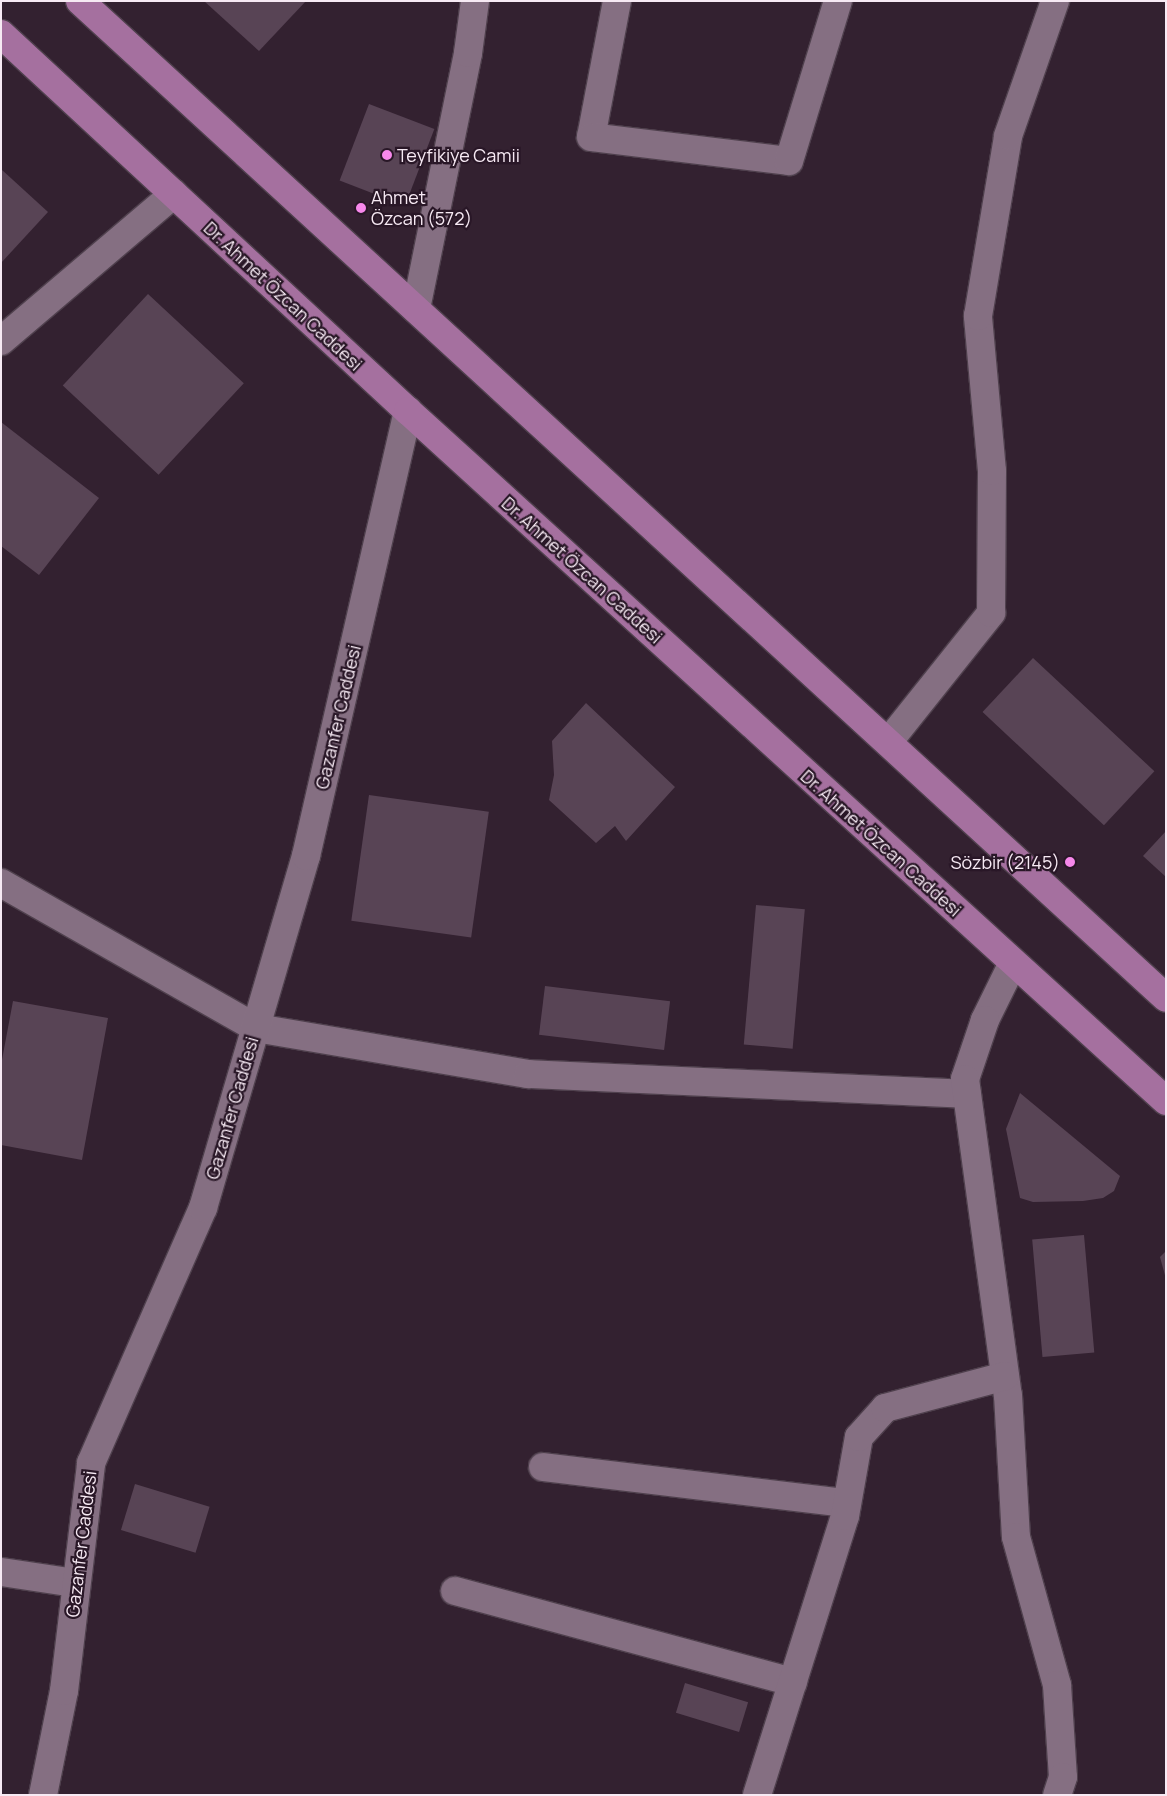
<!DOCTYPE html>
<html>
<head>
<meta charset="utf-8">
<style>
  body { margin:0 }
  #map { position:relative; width:1167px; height:1796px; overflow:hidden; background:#332130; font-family:Manrope,sans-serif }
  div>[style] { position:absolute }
  .building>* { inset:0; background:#584455; transform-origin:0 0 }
  .roads { filter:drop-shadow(1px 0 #4f404d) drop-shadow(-1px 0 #4f404d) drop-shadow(0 1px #4f404d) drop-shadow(0 -1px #4f404d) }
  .minor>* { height:28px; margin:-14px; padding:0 14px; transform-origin:14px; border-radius:14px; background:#856f82 }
  .tertiary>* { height:28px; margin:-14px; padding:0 14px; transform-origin:14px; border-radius:14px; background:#856f82 }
  .primary>* { height:28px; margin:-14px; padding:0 14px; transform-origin:14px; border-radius:14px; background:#a5709f }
  .dots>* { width:14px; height:14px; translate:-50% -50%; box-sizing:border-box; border:2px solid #291727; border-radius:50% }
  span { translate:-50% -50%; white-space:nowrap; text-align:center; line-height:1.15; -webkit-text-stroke:4.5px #291727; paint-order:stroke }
  .poi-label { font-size:18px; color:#f7eaf4 }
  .left { translate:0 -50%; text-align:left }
  .right { translate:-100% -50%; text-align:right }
  .street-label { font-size:18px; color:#f7eaf4 }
  .frame { position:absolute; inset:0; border:2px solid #f7eaf4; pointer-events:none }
</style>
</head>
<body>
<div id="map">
  <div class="building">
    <div style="clip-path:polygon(204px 1px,306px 1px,259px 51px)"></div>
    <div style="left:369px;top:104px;width:70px;height:82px;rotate:21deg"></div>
    <div style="clip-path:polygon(1px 169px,48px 212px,1px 263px)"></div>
    <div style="left:148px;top:294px;width:131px;height:125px;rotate:43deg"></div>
    <div style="clip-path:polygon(1px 422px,99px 498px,39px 575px,1px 546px)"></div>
    <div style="left:1033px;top:658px;width:166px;height:74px;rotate:43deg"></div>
    <div style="clip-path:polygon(586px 703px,675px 787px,626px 841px,615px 826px,596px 843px,549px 800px,554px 775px,552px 741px)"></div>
    <div style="left:369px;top:795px;width:121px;height:127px;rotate:8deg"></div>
    <div style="clip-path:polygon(1166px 831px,1166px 877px,1143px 856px)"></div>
    <div style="left:756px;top:905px;width:49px;height:140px;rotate:5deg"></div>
    <div style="left:545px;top:986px;width:126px;height:49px;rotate:7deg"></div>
    <div style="clip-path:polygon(13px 1001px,108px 1018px,82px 1160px,1px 1145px,1px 1065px)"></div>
    <div style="clip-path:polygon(1020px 1093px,1120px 1176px,1114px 1191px,1103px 1198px,1083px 1201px,1033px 1202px,1020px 1198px,1006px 1129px)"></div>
    <div style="left:1084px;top:1235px;width:118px;height:52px;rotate:85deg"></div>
    <div style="clip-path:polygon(1166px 1251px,1166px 1279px,1160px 1257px)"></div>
    <div style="left:135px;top:1484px;width:78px;height:48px;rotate:17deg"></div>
    <div style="left:685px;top:1683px;width:66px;height:31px;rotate:17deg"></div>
  </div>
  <div class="roads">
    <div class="minor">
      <div style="left:617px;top:1px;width:138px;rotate:100.8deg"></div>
      <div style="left:591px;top:137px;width:199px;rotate:6.9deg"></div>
      <div style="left:789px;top:161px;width:167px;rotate:-73deg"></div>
      <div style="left:1px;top:341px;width:227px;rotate:-40.4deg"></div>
      <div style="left:889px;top:741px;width:164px;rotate:-51.4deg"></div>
      <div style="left:991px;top:613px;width:142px;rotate:-89.6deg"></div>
      <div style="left:992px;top:471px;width:156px;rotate:-95.2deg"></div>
      <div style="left:978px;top:316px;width:182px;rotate:-80.5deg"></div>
      <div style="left:1008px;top:136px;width:143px;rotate:-70.8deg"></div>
      <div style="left:1px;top:883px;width:293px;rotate:29.6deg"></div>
      <div style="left:256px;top:1028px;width:276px;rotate:9.6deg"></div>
      <div style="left:528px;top:1074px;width:439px;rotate:2.6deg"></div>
      <div style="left:1013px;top:963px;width:64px;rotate:116.2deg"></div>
      <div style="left:985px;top:1020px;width:62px;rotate:108.7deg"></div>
      <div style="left:965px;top:1079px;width:319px;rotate:82.3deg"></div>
      <div style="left:1008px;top:1395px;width:142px;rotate:86.8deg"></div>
      <div style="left:1016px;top:1537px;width:154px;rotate:74.5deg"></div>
      <div style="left:1057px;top:1685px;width:92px;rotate:86.3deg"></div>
      <div style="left:1063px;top:1777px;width:19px;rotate:108deg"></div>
      <div style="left:543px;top:1467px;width:306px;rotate:6.8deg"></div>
      <div style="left:1px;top:1572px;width:75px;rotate:8.5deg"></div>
      <div style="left:455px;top:1591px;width:350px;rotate:15.1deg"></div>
      <div style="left:757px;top:1795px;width:293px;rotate:-72.5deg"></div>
      <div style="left:845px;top:1516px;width:80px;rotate:-80deg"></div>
      <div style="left:859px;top:1437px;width:39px;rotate:-48deg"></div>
      <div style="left:885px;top:1408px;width:124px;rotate:-14.9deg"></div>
    </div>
    <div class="tertiary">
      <div style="left:416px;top:309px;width:261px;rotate:-78.5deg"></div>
      <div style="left:468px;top:53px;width:52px;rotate:-82.3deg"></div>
      <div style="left:43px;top:1795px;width:106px;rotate:-78.6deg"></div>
      <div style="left:64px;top:1691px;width:230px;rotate:-83.2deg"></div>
      <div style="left:91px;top:1463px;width:279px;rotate:-66.3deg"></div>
      <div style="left:203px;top:1208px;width:367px;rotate:-73.7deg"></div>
      <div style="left:306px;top:856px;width:457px;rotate:-77.1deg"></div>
    </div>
    <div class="primary">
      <div style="left:80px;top:1px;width:1474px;rotate:42.55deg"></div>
      <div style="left:1px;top:34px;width:555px;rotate:42.81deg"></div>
      <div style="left:408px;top:411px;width:1025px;rotate:42.31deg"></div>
    </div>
  </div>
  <div class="dots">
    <div style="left:387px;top:155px;background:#f788eb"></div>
    <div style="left:361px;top:208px;background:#f788eb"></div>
    <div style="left:1070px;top:862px;background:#f788eb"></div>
  </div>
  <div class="poi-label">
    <span class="left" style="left:397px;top:155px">Teyfikiye Camii</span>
    <span class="left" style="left:371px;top:208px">Ahmet<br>Özcan (572)</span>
    <span class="right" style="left:1060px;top:862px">Sözbir (2145)</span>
  </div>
  <div class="street-label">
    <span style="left:283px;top:296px;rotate:43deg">Dr. Ahmet Özcan Caddesi</span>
    <span style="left:582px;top:570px;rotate:42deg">Dr. Ahmet Özcan Caddesi</span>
    <span style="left:338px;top:717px;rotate:-77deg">Gazanfer Caddesi</span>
    <span style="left:881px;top:843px;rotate:42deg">Dr. Ahmet Özcan Caddesi</span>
    <span style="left:232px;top:1108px;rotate:-74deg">Gazanfer Caddesi</span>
    <span style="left:81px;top:1544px;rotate:-83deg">Gazanfer Caddesi</span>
  </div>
  <div class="frame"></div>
</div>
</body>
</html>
